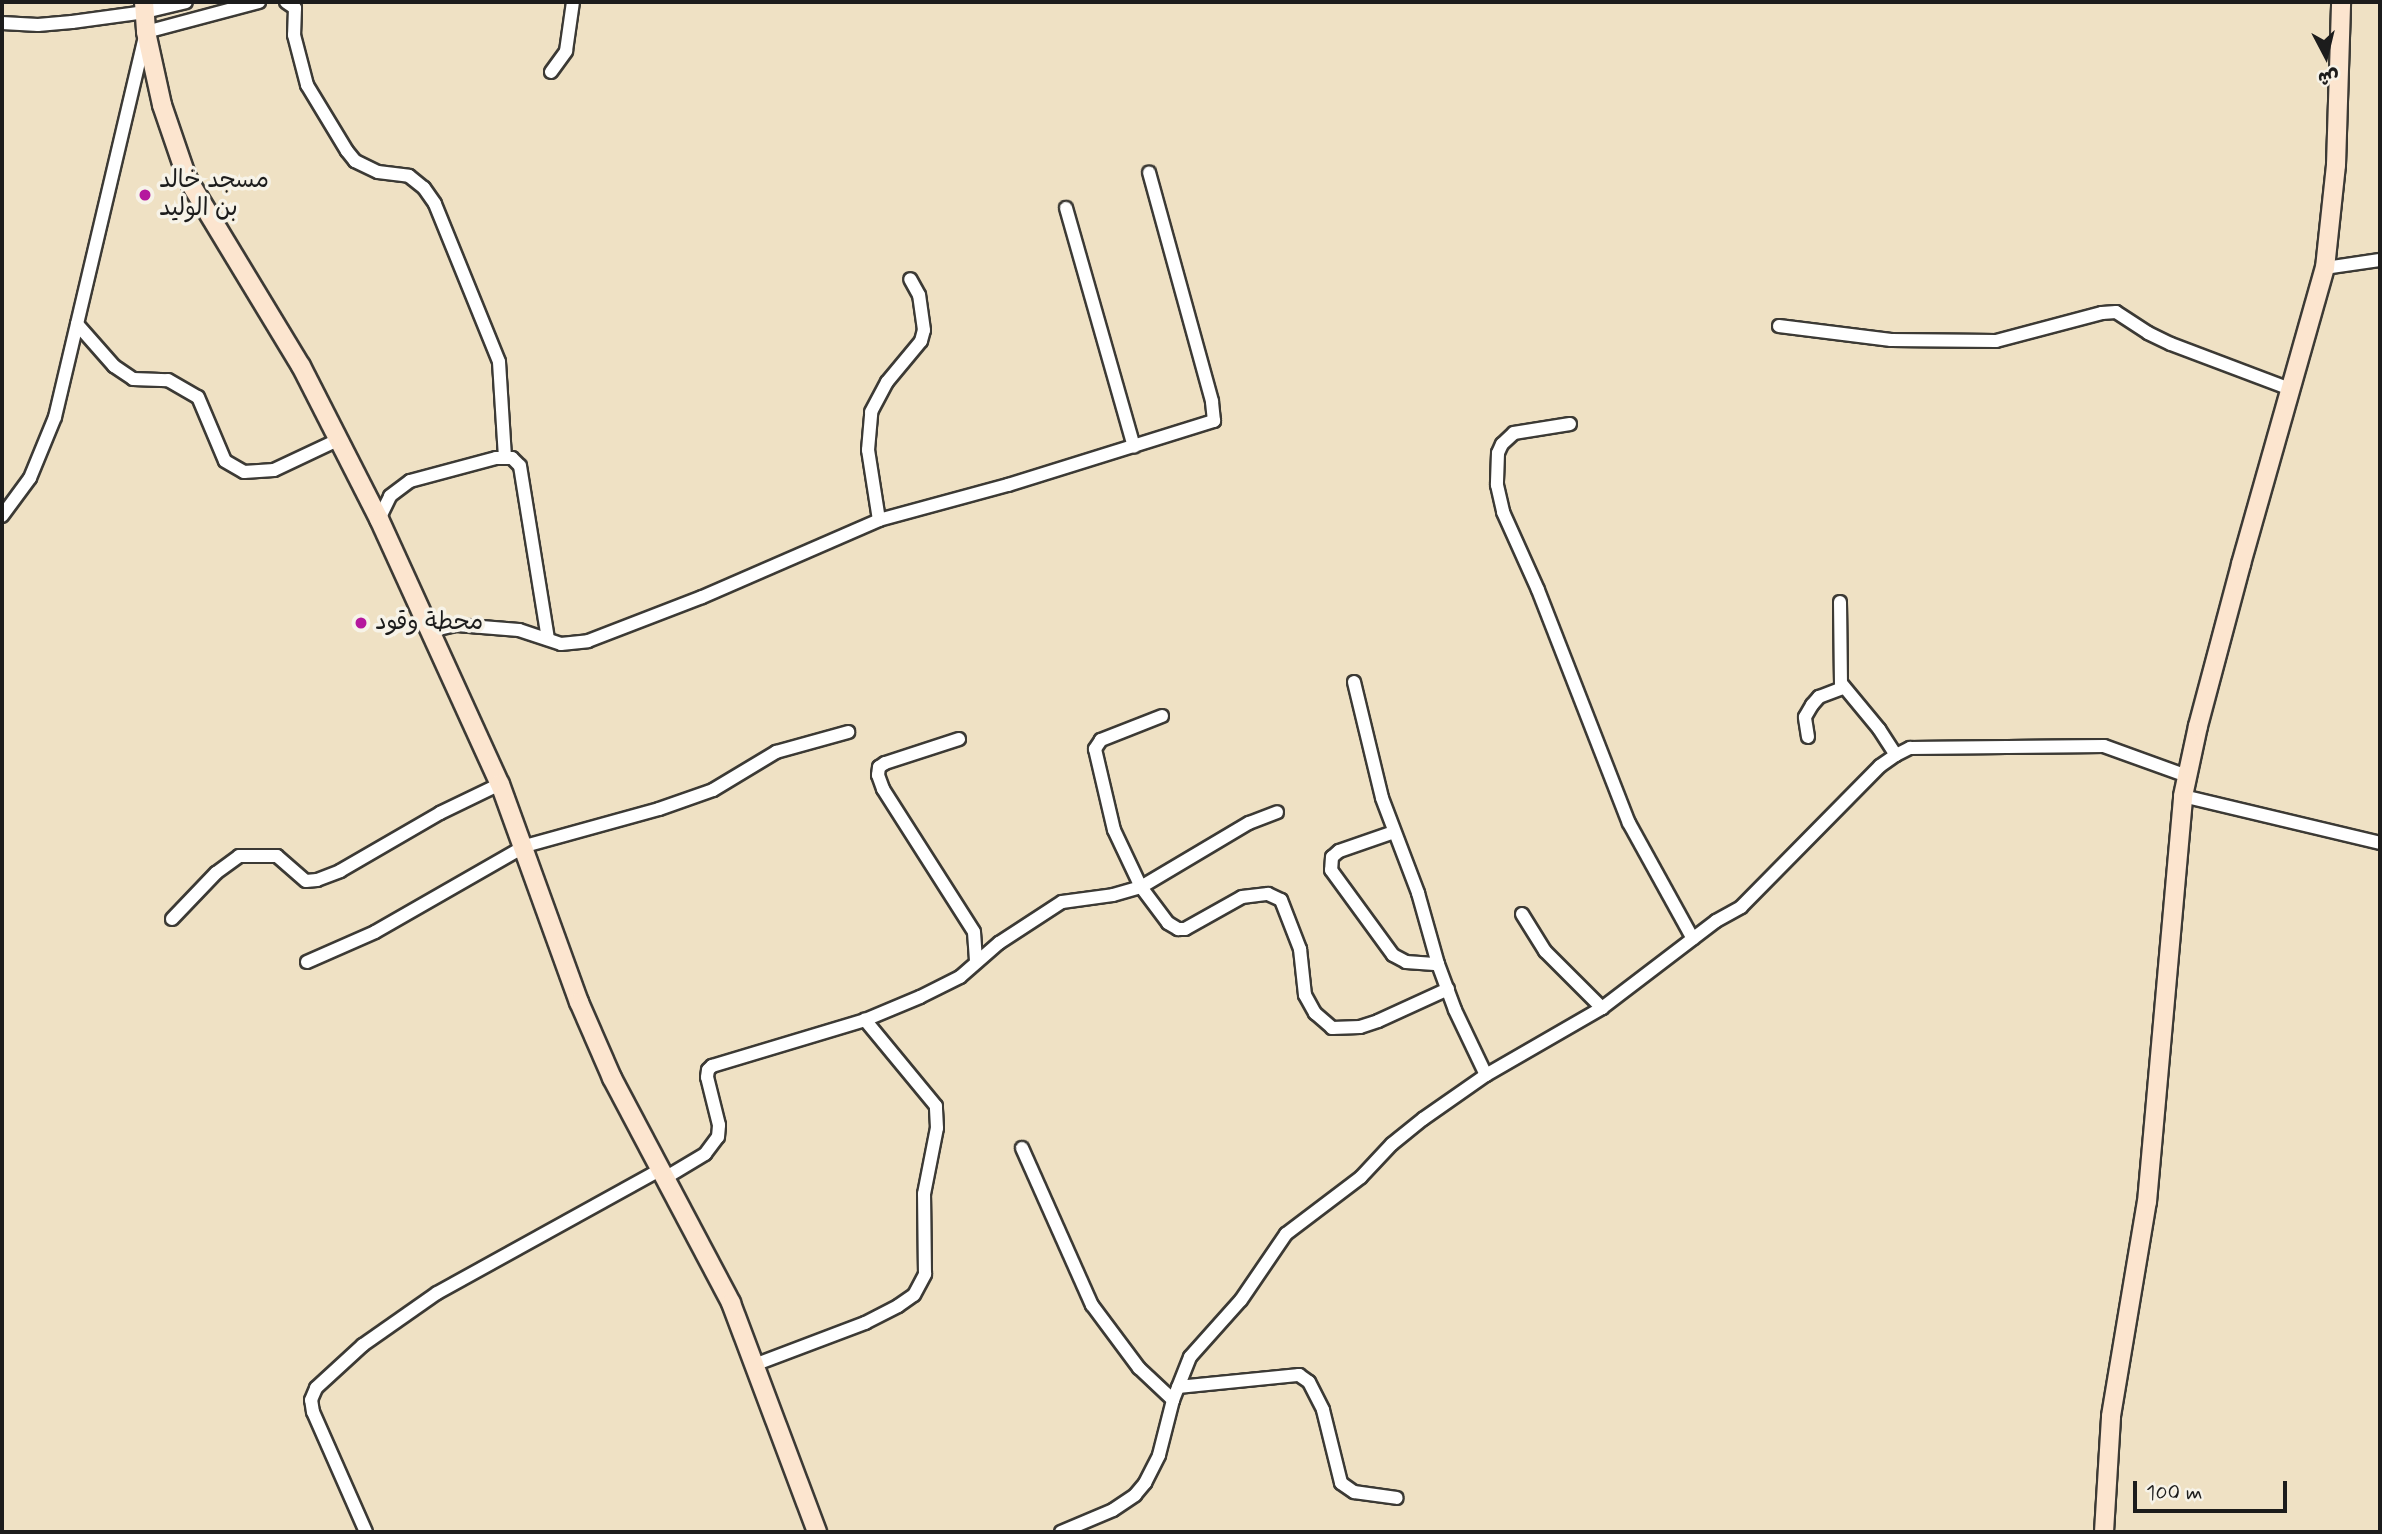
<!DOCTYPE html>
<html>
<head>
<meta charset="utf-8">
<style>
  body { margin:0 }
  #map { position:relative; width:2382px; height:1534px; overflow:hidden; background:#efe1c4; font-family:Mynerve,"Playpen Sans Arabic",sans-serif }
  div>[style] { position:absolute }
  .roads { filter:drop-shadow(2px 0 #3c3a35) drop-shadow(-2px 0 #3c3a35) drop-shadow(0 2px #3c3a35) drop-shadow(0 -2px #3c3a35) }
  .street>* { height:12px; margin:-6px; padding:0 6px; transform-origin:6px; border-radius:6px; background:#fff }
  .secondary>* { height:18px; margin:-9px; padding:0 9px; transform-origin:9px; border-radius:9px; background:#fce5cf }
  .dots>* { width:19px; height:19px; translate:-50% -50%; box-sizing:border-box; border:4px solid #f7f3e8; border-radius:50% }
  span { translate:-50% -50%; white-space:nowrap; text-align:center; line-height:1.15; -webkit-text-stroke:7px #f7f3e8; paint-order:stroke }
  .poi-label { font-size:24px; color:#1c1c1c }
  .left { translate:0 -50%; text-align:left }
  .frame { position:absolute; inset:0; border:4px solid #1c1c1c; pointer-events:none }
  .north { position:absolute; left:2291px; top:21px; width:70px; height:70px; -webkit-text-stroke:5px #f7f3e8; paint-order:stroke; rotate:173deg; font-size:19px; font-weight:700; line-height:28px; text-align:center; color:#1c1c1c }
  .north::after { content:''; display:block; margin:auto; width:24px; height:32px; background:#1c1c1c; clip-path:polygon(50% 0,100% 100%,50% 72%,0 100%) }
  .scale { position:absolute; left:2133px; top:1481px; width:154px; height:32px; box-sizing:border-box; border:4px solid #1c1c1c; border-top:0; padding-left:9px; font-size:21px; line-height:24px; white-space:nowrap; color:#1c1c1c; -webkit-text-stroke:5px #f7f3e8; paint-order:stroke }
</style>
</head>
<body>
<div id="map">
  <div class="roads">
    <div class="street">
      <div style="left:286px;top:2px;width:11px;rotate:34deg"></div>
      <div style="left:295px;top:8px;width:27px;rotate:92deg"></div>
      <div style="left:294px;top:35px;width:52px;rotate:75.4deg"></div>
      <div style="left:307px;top:85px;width:77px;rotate:58.8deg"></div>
      <div style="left:347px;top:151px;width:13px;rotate:51deg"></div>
      <div style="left:355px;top:161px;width:25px;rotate:26deg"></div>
      <div style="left:378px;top:172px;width:31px;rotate:7deg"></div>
      <div style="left:409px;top:176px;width:19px;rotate:39deg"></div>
      <div style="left:424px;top:188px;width:19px;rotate:55deg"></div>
      <div style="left:435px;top:204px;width:170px;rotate:67.9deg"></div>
      <div style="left:499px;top:362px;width:95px;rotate:86.4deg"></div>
      <div style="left:2px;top:23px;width:36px;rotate:3deg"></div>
      <div style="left:38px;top:25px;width:34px;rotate:-5deg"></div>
      <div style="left:72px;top:22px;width:74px;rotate:-7.8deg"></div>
      <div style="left:145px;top:12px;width:42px;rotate:-13.7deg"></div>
      <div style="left:551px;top:72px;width:26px;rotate:-54deg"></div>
      <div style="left:566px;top:51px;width:49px;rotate:-81.9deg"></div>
      <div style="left:1066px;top:208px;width:248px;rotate:74.1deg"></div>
      <div style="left:2325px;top:268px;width:56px;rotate:-8.3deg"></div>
      <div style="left:77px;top:324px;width:56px;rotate:48.6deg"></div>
      <div style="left:114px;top:366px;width:23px;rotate:34deg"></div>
      <div style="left:133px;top:379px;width:35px;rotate:2deg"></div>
      <div style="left:168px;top:380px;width:34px;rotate:30deg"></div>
      <div style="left:198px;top:397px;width:69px;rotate:67.1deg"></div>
      <div style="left:225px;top:461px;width:22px;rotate:30deg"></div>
      <div style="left:244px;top:472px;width:30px;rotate:-4deg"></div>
      <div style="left:274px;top:470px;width:73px;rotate:-25.2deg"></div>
      <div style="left:1779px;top:326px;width:113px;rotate:7.1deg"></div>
      <div style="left:1891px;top:340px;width:105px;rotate:0.5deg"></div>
      <div style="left:1996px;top:341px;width:110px;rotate:-14.8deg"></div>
      <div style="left:2102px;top:313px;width:14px;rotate:-4deg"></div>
      <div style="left:2116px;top:312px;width:38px;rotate:33deg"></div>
      <div style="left:2148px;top:333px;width:25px;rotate:26deg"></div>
      <div style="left:2171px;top:344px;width:127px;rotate:20.7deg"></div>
      <div style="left:1570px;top:424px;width:57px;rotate:170.9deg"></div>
      <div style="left:1514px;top:433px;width:16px;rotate:137deg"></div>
      <div style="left:1502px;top:444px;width:10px;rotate:114deg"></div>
      <div style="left:1498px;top:453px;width:32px;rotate:92deg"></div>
      <div style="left:1497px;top:485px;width:28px;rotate:77deg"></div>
      <div style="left:1503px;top:512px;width:85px;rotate:65.8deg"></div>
      <div style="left:1538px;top:590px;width:250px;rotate:68.7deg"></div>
      <div style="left:1629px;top:823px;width:132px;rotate:61.1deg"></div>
      <div style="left:2px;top:516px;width:47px;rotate:-53.6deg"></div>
      <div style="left:30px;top:478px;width:66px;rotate:-67.7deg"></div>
      <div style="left:55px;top:417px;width:396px;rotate:-76.7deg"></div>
      <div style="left:146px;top:32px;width:117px;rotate:-14.9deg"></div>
      <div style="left:379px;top:519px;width:25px;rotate:-64deg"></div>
      <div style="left:390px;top:496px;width:25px;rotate:-37deg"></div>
      <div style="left:410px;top:481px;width:89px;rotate:-15deg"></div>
      <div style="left:496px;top:458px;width:16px"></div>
      <div style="left:512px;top:458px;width:11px;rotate:45deg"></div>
      <div style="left:520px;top:466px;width:175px;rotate:80.8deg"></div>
      <div style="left:879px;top:520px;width:71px;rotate:-98.9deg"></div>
      <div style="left:868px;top:450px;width:38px;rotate:-85deg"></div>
      <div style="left:871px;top:412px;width:34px;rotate:-62deg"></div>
      <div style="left:887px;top:382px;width:53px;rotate:-50.3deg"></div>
      <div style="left:921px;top:341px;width:11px;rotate:-75deg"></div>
      <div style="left:924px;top:330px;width:35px;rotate:-98deg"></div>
      <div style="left:919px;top:295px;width:18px;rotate:-119deg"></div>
      <div style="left:1840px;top:602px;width:81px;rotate:89.3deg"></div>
      <div style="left:1841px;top:683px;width:60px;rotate:50.4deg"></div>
      <div style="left:1879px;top:729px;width:31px;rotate:57deg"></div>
      <div style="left:430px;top:631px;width:28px;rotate:-13deg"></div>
      <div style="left:457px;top:625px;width:62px;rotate:4.6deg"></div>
      <div style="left:519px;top:630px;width:44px;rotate:18.4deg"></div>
      <div style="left:561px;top:644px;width:27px;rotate:-6deg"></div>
      <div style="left:588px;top:641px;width:122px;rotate:-21.1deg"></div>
      <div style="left:702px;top:597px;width:193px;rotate:-23.5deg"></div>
      <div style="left:879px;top:520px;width:134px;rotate:-15.2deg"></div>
      <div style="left:1008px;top:485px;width:216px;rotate:-17.3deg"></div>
      <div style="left:1214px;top:421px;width:20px;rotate:-96deg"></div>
      <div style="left:1212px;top:401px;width:237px;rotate:-105.4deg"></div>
      <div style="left:1354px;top:682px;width:119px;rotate:76.4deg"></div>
      <div style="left:1382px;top:798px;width:102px;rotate:69.2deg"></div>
      <div style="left:1418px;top:893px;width:74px;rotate:74.3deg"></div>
      <div style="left:1438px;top:964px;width:49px;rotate:69.7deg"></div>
      <div style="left:1455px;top:1010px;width:72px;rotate:64.5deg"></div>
      <div style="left:1162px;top:716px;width:66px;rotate:158.5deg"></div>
      <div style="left:1101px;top:740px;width:11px;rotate:124deg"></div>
      <div style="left:1095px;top:749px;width:83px;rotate:76.8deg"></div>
      <div style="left:1114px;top:830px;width:63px;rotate:64.7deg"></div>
      <div style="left:1141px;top:887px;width:45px;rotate:53.1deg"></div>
      <div style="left:1168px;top:923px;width:12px;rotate:31deg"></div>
      <div style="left:1178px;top:929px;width:7px"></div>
      <div style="left:1185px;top:929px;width:65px;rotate:-29.3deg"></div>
      <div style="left:1242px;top:897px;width:26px;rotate:-7deg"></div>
      <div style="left:1268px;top:894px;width:14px;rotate:25deg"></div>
      <div style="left:1281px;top:900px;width:53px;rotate:68.8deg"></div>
      <div style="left:1300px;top:949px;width:46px;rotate:83.8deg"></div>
      <div style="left:1305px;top:995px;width:21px;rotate:61deg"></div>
      <div style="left:1315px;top:1013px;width:23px;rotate:41deg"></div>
      <div style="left:1332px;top:1028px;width:28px;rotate:-2deg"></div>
      <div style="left:1360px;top:1027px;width:19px;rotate:-18deg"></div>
      <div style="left:1378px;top:1021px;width:77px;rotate:-24.6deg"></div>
      <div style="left:1808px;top:737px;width:20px;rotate:-99deg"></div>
      <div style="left:1805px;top:717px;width:14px;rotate:-60deg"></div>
      <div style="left:1812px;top:705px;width:11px;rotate:-49deg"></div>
      <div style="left:1819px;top:697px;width:25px;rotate:-21deg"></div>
      <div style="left:959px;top:739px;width:78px;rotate:162deg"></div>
      <div style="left:885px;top:763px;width:7px;rotate:146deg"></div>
      <div style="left:879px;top:767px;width:8px;rotate:97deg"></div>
      <div style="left:878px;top:775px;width:15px;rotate:70deg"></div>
      <div style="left:883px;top:789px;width:169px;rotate:57.5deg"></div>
      <div style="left:974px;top:932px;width:29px;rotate:86deg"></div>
      <div style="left:2183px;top:796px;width:203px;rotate:13.4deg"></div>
      <div style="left:1394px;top:832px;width:58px;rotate:160.9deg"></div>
      <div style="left:1339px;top:851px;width:9px;rotate:139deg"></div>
      <div style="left:1332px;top:857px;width:13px;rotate:94deg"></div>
      <div style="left:1331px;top:870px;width:105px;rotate:53.9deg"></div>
      <div style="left:1393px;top:955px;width:15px;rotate:28deg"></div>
      <div style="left:1406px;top:962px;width:32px;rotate:4deg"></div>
      <div style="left:1522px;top:914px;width:44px;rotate:58.1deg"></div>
      <div style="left:1545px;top:951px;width:81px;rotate:45deg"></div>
      <div style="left:172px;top:919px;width:64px;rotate:-46.3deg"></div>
      <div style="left:216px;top:873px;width:29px;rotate:-36deg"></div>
      <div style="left:239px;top:856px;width:38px"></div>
      <div style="left:277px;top:856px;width:38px;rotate:41deg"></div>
      <div style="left:306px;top:881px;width:11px;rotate:-5deg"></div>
      <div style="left:317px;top:880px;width:25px;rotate:-21deg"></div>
      <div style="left:340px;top:871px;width:116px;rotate:-30.1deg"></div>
      <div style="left:440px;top:813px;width:67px;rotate:-25.8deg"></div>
      <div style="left:307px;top:962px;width:74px;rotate:-23.8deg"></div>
      <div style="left:375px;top:932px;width:173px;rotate:-29.8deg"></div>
      <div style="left:525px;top:846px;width:139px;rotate:-15.4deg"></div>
      <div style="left:659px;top:809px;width:57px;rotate:-19.4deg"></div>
      <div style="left:713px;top:790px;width:74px;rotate:-31.1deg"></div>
      <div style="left:776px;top:752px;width:75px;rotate:-15.5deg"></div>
      <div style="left:1022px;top:1148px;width:172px;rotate:66deg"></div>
      <div style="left:1092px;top:1305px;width:79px;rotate:53.3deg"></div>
      <div style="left:1139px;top:1368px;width:47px;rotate:43.3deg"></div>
      <div style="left:665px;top:1178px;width:47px;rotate:-31deg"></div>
      <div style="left:705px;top:1154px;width:21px;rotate:-53deg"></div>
      <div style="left:718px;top:1137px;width:12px;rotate:-85deg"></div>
      <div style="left:719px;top:1125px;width:49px;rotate:-104deg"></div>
      <div style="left:707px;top:1077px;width:7px;rotate:-82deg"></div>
      <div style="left:708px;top:1070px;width:6px;rotate:-45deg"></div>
      <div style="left:712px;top:1066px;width:160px;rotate:-16.7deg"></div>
      <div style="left:865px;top:1020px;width:60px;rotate:-22.7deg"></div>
      <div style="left:920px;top:997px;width:45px;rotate:-26.6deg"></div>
      <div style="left:960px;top:977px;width:52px;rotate:-41.1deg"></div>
      <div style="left:999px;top:943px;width:75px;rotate:-33.1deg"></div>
      <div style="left:1062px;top:902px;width:51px;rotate:-7.8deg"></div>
      <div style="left:1113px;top:895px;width:29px;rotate:-16deg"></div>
      <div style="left:1141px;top:887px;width:126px;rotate:-30.7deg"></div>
      <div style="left:1249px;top:823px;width:30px;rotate:-21deg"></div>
      <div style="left:754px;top:1365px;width:119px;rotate:-20.7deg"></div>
      <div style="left:865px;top:1323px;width:37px;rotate:-27deg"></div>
      <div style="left:898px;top:1306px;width:19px;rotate:-35deg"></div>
      <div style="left:914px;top:1295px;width:24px;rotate:-62deg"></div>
      <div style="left:925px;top:1274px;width:80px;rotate:-90.7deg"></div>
      <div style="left:924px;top:1194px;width:67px;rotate:-78.9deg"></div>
      <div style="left:937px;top:1128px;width:22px;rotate:-93deg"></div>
      <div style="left:936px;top:1106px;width:112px;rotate:-129.5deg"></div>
      <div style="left:1178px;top:1387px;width:122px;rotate:-5.7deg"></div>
      <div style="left:1299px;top:1375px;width:12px;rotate:35deg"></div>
      <div style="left:1309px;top:1382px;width:31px;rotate:63deg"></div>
      <div style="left:1323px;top:1410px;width:75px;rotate:76.1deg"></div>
      <div style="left:1341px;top:1483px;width:16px;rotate:35deg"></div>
      <div style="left:1354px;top:1492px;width:43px;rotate:7.9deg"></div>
      <div style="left:366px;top:1532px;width:131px;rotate:-113.8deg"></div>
      <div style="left:313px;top:1412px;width:12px;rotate:-99deg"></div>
      <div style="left:311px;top:1400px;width:13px;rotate:-67deg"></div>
      <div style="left:316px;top:1388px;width:64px;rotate:-42.5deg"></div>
      <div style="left:363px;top:1345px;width:90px;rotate:-35.1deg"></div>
      <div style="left:437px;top:1293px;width:255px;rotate:-28.9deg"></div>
      <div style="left:1061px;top:1532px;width:56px;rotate:-22.9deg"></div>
      <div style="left:1113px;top:1510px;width:27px;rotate:-34deg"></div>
      <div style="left:1135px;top:1495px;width:16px;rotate:-50deg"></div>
      <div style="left:1145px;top:1483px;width:31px;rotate:-63deg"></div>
      <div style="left:1159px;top:1455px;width:57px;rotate:-75.7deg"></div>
      <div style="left:1173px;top:1400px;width:46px;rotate:-68.4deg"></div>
      <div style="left:1190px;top:1357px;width:76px;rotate:-48.2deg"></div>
      <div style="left:1241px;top:1300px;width:80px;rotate:-55.7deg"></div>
      <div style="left:1286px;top:1234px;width:94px;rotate:-37.2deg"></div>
      <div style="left:1361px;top:1177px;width:45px;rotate:-46.8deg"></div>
      <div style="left:1392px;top:1144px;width:40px;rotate:-39deg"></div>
      <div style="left:1423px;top:1119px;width:77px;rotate:-34.9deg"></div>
      <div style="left:1486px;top:1075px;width:134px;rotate:-30deg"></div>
      <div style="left:1602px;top:1008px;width:143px;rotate:-37.3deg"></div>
      <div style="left:1716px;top:921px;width:29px;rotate:-29deg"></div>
      <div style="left:1741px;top:907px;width:198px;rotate:-45.4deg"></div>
      <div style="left:1880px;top:766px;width:19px;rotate:-35deg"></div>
      <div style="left:1896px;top:755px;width:16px;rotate:-27deg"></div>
      <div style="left:1910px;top:748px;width:194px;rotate:-0.6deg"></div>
      <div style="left:2104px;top:746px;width:88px;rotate:19.9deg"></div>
    </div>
    <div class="secondary">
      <div style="left:144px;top:2px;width:30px;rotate:86deg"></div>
      <div style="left:146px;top:32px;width:75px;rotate:77.6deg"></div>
      <div style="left:162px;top:105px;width:77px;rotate:71.1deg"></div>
      <div style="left:187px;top:178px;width:220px;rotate:58.8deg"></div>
      <div style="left:301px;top:366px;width:172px;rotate:63deg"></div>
      <div style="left:379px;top:519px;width:291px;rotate:65.5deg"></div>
      <div style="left:500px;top:784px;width:232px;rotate:70.1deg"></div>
      <div style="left:579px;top:1002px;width:83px;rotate:66.5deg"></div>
      <div style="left:612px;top:1078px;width:255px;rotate:62.1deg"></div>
      <div style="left:731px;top:1303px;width:245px;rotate:69.4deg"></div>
      <div style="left:2104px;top:1532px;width:116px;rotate:-86.5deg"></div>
      <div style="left:2111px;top:1416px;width:217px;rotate:-80.5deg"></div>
      <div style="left:2147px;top:1202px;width:408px;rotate:-84.9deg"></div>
      <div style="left:2183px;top:796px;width:72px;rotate:-77.9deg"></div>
      <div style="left:2198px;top:726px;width:168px;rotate:-75.1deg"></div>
      <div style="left:2241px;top:564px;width:308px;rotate:-74.2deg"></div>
      <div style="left:2325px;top:268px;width:104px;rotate:-83.9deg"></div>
      <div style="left:2336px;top:165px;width:163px;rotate:-88.2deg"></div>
    </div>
  </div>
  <div class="dots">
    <div style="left:145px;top:195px;background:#b5179e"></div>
    <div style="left:361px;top:623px;background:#b5179e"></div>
  </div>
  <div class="poi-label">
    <span class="left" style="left:159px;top:195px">مسجد خالد<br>بن الوليد</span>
    <span class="left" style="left:375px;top:623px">محطة وقود</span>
  </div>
  <div class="frame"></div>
  <div class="north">ش</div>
  <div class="scale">100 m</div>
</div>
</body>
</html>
